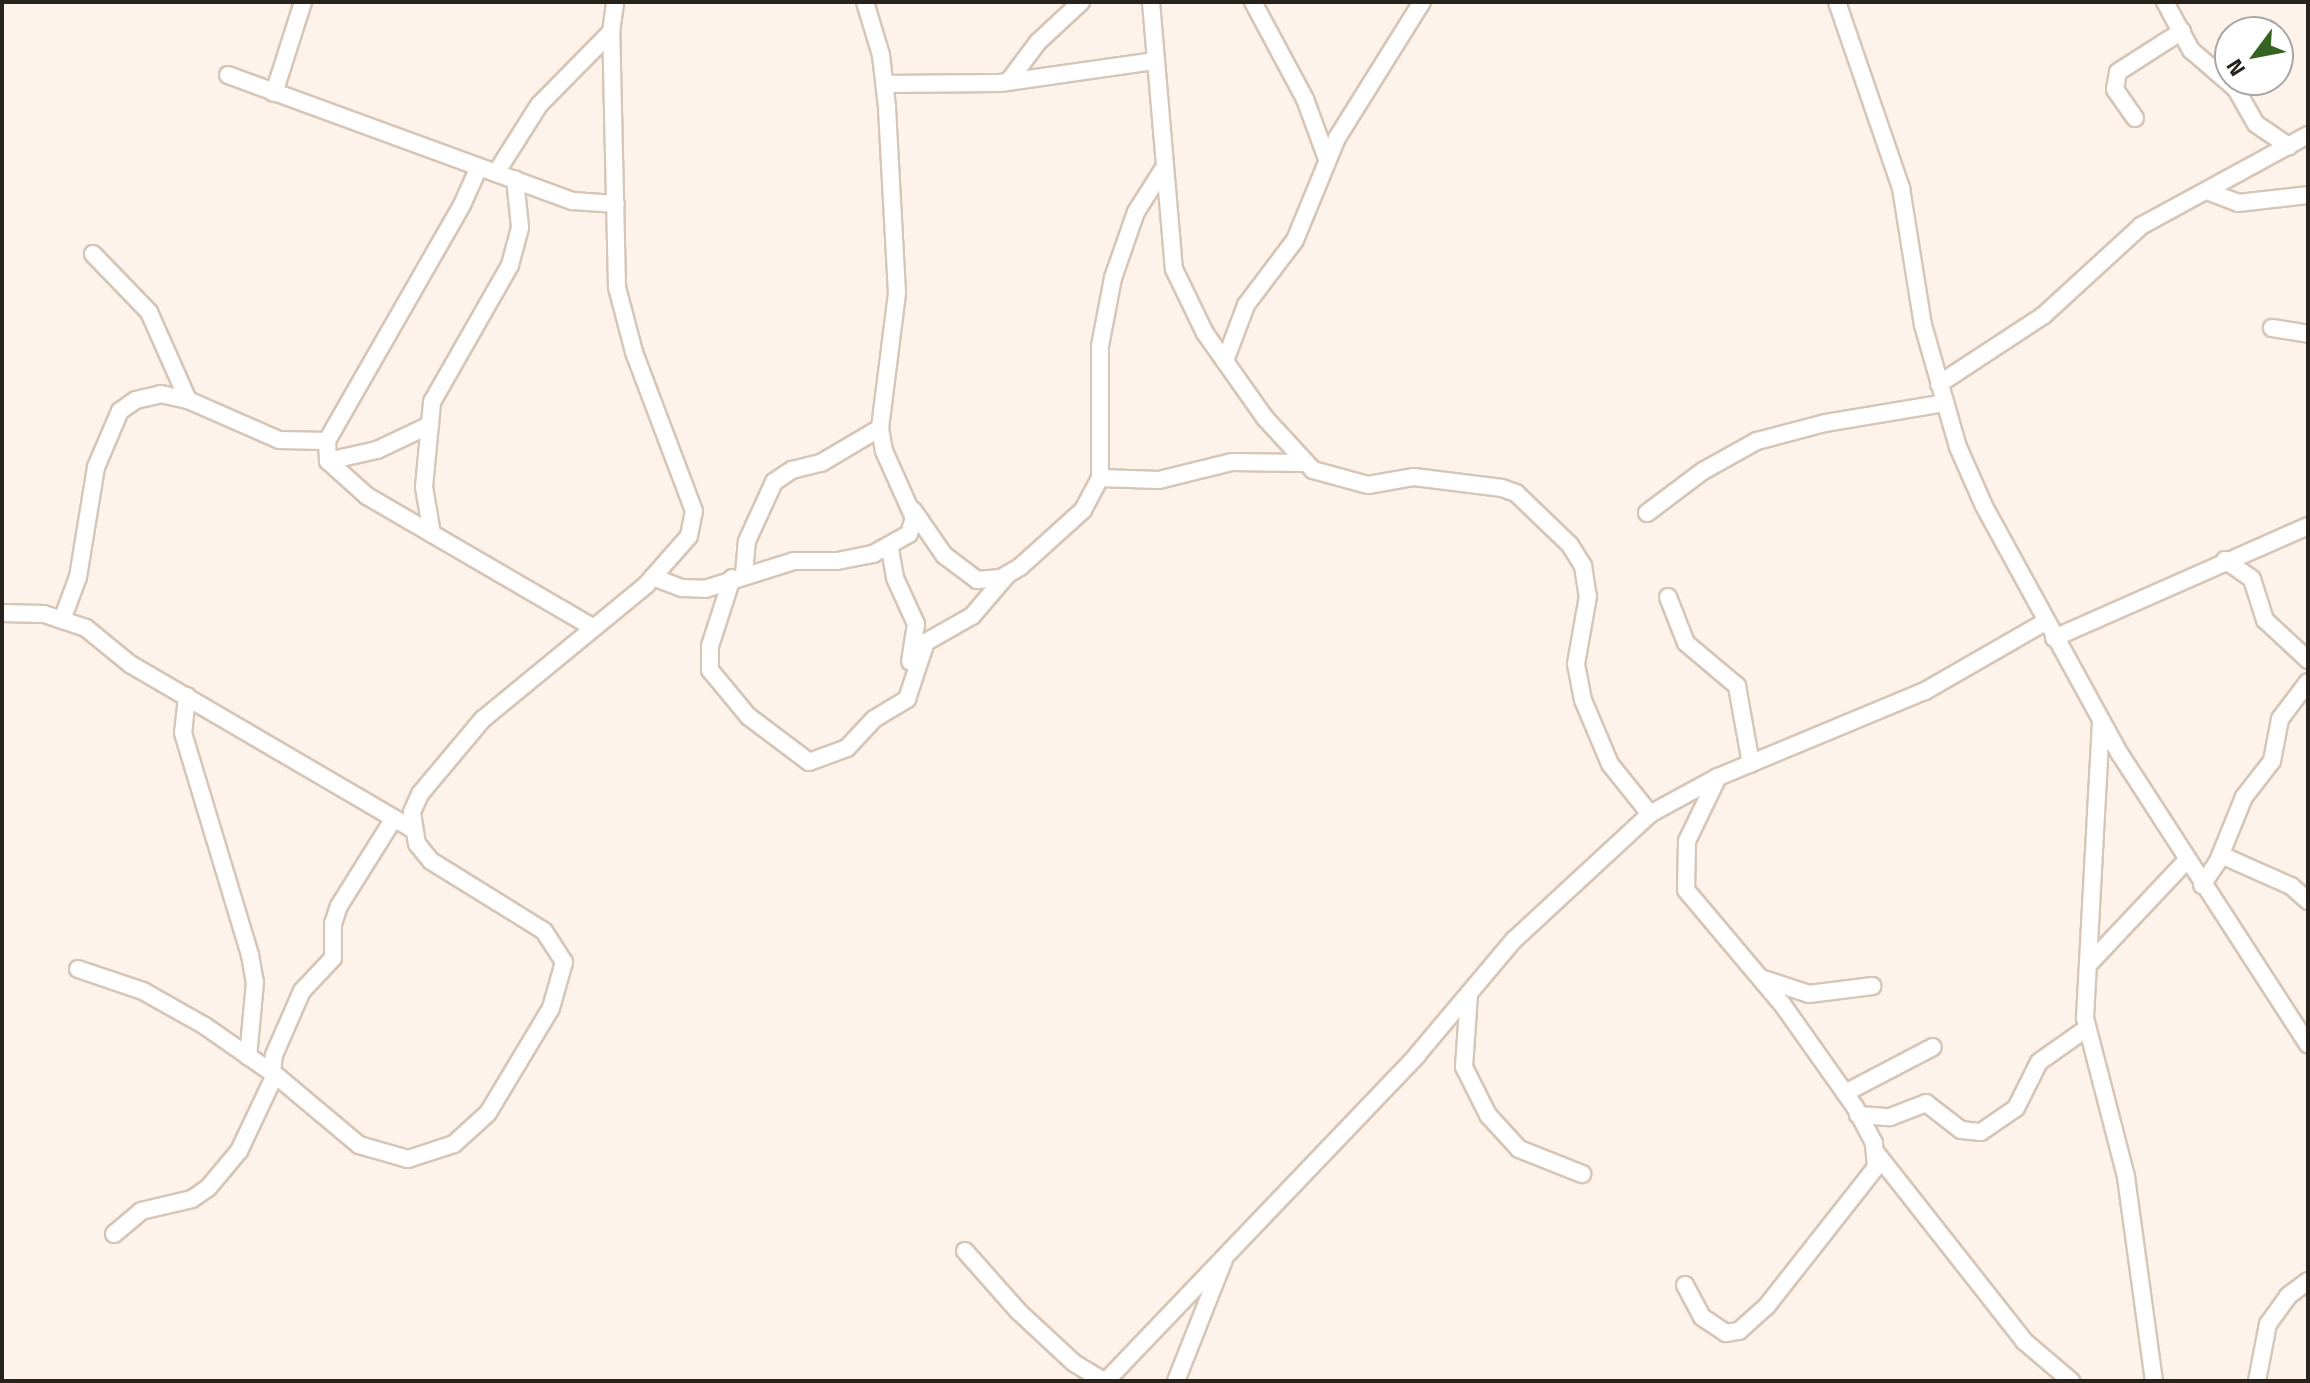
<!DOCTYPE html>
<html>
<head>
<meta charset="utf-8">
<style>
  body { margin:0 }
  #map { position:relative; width:2310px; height:1383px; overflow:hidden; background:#fdf3ea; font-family:"Titillium Web",sans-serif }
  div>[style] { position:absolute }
  .roads { filter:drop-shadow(2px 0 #d6c6b8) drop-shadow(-2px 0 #d6c6b8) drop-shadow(0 2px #d6c6b8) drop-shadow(0 -2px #d6c6b8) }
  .minor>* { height:16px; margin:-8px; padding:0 8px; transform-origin:8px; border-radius:8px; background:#fff }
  span { translate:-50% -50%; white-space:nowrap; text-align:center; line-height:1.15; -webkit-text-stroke:8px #fff; paint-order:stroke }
  .frame { position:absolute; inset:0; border:4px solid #28221c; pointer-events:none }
  .north { position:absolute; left:2214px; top:16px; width:80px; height:80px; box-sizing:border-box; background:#fff; border:2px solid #a9a7a4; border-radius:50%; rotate:238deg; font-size:22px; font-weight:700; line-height:32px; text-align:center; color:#28221c }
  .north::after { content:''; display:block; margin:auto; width:28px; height:36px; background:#366321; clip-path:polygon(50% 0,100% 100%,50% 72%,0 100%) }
</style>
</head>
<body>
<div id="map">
  <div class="roads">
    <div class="minor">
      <div style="left:1151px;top:2px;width:268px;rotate:85.1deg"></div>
      <div style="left:1174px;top:269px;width:71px;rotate:64.2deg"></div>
      <div style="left:1205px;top:333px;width:104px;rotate:54.8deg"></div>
      <div style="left:1265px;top:418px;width:71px;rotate:47.3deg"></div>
      <div style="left:1313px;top:470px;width:57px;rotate:15.3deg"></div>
      <div style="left:1368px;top:485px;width:47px;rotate:-9.9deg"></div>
      <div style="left:1414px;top:477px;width:89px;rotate:7.1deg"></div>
      <div style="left:1502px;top:488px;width:15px;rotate:20deg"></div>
      <div style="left:1516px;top:493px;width:75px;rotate:43.9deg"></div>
      <div style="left:1570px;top:545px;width:25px;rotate:58deg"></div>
      <div style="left:1583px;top:566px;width:30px;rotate:81deg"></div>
      <div style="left:1588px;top:596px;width:69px;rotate:100deg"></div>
      <div style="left:1576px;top:664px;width:37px;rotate:79deg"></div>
      <div style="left:1583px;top:700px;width:69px;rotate:67.1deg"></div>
      <div style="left:1610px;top:764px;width:64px;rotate:51.3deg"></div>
      <div style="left:1253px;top:2px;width:110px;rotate:61.8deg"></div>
      <div style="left:1305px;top:99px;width:64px;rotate:69.9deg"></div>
      <div style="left:1837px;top:2px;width:197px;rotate:71deg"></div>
      <div style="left:1901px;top:188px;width:139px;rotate:80.9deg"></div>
      <div style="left:1923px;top:325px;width:127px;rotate:74deg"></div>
      <div style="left:1958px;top:447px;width:64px;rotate:66.2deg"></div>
      <div style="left:1984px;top:506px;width:283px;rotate:61.3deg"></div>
      <div style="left:2120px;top:754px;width:346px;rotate:57.1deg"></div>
      <div style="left:2165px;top:2px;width:55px;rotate:61.6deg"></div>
      <div style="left:2191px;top:50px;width:60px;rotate:40.9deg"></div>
      <div style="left:2236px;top:89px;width:40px;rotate:60.3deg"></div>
      <div style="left:2256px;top:124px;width:40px;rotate:34deg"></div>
      <div style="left:228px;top:75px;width:367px;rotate:20.1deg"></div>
      <div style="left:573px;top:201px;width:43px;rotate:4deg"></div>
      <div style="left:1008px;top:82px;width:50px;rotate:-53.1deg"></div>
      <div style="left:1038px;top:42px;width:59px;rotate:-42.9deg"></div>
      <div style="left:885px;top:84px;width:115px;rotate:-0.5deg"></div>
      <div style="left:1000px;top:83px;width:157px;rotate:-8.1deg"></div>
      <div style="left:274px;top:93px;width:96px;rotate:-72.3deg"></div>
      <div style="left:2135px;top:118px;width:35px;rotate:-125deg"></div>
      <div style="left:2115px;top:89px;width:17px;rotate:-80deg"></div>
      <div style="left:2118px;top:72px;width:76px;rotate:-32.6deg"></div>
      <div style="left:479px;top:167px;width:42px;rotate:114.1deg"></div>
      <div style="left:462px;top:205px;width:272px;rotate:119.8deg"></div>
      <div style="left:327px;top:441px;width:20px;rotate:87deg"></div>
      <div style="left:328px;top:461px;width:52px;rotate:41.9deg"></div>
      <div style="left:367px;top:496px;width:260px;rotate:30.2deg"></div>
      <div style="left:496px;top:173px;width:80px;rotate:-57.7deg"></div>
      <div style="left:539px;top:105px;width:103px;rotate:-45.4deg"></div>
      <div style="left:2207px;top:191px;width:33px;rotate:21deg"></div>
      <div style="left:2238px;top:203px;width:70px;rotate:-6.5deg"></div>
      <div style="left:93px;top:254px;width:81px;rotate:46deg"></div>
      <div style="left:149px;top:312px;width:96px;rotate:66.1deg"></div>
      <div style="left:2272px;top:328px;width:36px;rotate:9deg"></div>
      <div style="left:1225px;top:361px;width:60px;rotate:-69.4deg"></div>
      <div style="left:1246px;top:305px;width:81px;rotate:-53deg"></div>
      <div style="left:1295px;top:240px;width:110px;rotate:-67.6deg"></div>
      <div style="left:1337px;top:138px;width:160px;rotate:-58deg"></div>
      <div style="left:1939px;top:384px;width:126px;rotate:-33.3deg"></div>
      <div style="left:2044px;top:315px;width:132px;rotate:-42.5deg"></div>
      <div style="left:2141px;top:226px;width:190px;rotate:-28.6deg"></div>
      <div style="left:328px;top:461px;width:50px;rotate:-12.7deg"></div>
      <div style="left:377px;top:450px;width:59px;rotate:-25.3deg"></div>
      <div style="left:1100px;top:478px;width:59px;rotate:1.9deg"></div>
      <div style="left:1159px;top:480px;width:75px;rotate:-13.9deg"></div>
      <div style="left:1232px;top:462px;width:71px;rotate:0.8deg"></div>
      <div style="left:913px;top:510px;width:55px;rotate:55.4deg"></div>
      <div style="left:944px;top:555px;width:41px;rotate:37.1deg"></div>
      <div style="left:977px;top:580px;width:24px;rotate:-5deg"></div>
      <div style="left:1001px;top:578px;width:22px;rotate:-30deg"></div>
      <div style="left:1020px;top:567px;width:85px;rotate:-42.1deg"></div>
      <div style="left:1083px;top:510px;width:36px;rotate:-62deg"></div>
      <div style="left:1100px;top:478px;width:132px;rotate:-90deg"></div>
      <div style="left:1100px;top:346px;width:69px;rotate:-79.2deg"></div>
      <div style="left:1113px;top:278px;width:70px;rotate:-70.8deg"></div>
      <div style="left:1136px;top:212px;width:49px;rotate:-57.6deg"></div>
      <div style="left:1647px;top:513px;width:70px;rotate:-36.9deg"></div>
      <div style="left:1703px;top:471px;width:62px;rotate:-29.1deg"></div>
      <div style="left:1757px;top:441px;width:70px;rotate:-14.8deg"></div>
      <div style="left:1825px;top:423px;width:122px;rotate:-9.5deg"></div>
      <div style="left:432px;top:534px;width:48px;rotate:-99.7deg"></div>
      <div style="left:424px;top:487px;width:85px;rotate:-84.6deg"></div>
      <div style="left:432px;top:402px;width:158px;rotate:-60.3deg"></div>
      <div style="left:510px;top:265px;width:39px;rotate:-75deg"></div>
      <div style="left:520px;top:227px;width:48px;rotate:-95.9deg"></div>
      <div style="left:890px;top:549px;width:29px;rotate:80deg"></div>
      <div style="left:895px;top:578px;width:51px;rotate:65.5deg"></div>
      <div style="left:916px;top:624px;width:38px;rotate:99deg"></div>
      <div style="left:2225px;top:560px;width:33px;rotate:35deg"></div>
      <div style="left:2252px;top:579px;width:43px;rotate:72.4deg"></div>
      <div style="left:2265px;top:620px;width:59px;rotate:42.9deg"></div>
      <div style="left:744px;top:574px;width:33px;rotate:-85deg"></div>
      <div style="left:747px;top:541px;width:65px;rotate:-65.4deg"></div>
      <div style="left:774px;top:482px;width:22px;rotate:-34deg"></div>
      <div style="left:792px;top:470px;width:30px;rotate:-14deg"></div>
      <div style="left:821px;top:463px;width:69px;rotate:-30.7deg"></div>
      <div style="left:653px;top:577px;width:31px;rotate:21deg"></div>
      <div style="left:682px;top:588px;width:23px;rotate:2deg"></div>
      <div style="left:705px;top:589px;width:93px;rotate:-17.5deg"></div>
      <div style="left:794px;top:561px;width:43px"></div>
      <div style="left:837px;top:561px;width:37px;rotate:-11deg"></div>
      <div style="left:873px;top:554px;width:41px;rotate:-29.1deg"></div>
      <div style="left:909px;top:534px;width:17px;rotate:-73deg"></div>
      <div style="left:914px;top:518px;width:73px;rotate:-114.1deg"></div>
      <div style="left:884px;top:451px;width:23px;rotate:-100deg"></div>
      <div style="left:880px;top:428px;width:136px;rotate:-82.8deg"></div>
      <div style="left:897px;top:293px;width:186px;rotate:-93.1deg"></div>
      <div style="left:887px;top:107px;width:52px;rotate:-96.6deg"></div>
      <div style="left:881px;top:55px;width:55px;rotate:-106.8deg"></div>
      <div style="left:732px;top:578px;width:71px;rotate:107.9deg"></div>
      <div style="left:710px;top:646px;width:24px;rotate:90deg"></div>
      <div style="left:710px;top:670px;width:60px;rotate:50.4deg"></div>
      <div style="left:748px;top:716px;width:76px;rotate:37deg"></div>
      <div style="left:809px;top:762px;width:40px;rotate:-20.2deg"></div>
      <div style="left:847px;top:748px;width:40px;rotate:-47deg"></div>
      <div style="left:874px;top:719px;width:39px;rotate:-31deg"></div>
      <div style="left:907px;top:699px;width:60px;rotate:-71.6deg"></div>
      <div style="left:926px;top:642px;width:53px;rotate:-29.5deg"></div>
      <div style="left:972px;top:616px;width:55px;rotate:-49.4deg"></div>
      <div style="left:1668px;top:597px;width:49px;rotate:68.6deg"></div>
      <div style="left:1686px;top:643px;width:67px;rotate:40.1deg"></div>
      <div style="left:1737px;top:686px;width:79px;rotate:79.8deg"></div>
      <div style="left:2px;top:613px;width:42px;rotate:1.4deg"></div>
      <div style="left:44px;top:614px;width:44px;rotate:18.4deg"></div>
      <div style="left:86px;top:628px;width:57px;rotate:39.3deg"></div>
      <div style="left:130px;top:664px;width:327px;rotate:30.3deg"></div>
      <div style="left:62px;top:620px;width:46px;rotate:-69.6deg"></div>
      <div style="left:78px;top:577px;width:111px;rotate:-80.7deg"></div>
      <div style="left:96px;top:467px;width:61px;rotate:-66.8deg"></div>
      <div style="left:120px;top:411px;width:19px;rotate:-35deg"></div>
      <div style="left:136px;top:400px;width:26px;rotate:-13deg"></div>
      <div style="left:161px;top:394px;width:28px;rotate:13deg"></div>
      <div style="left:188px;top:400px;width:99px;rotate:23.7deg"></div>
      <div style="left:279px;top:440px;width:48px;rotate:1.2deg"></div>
      <div style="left:2054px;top:638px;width:278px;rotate:-23.8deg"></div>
      <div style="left:187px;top:696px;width:37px;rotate:96deg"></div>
      <div style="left:183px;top:733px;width:232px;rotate:73.2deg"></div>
      <div style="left:250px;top:955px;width:27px;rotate:80deg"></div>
      <div style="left:255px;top:982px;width:75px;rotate:95.3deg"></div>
      <div style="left:2101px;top:722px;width:296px;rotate:93.1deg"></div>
      <div style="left:2085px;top:1018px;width:164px;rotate:75.5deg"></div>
      <div style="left:2126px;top:1177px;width:206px;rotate:82.2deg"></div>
      <div style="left:2221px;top:855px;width:77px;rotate:23.9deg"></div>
      <div style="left:2291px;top:886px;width:23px;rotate:41deg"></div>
      <div style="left:2202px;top:885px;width:29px;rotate:-56deg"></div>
      <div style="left:2218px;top:861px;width:69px;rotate:-67.9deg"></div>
      <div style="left:2244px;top:797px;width:46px;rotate:-52.1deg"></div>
      <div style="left:2272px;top:761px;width:43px;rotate:-79.2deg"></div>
      <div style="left:2280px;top:719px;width:46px;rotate:-52.9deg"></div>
      <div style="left:2088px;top:965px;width:144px;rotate:-46.7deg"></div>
      <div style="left:78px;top:969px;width:69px;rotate:18.7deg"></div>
      <div style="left:143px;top:991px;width:71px;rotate:29.4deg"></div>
      <div style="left:205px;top:1026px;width:89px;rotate:34.9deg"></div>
      <div style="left:278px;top:1077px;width:106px;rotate:40deg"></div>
      <div style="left:359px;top:1145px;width:51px;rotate:15.9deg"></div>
      <div style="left:408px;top:1159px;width:48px;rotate:-18.1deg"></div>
      <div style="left:454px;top:1144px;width:46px;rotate:-42.4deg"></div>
      <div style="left:488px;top:1113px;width:122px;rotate:-59deg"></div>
      <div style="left:551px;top:1008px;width:48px;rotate:-74.2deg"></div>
      <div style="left:564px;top:962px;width:37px;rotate:-123deg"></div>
      <div style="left:544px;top:931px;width:133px;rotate:-148.2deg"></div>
      <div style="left:431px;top:861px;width:22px;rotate:-129deg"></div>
      <div style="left:417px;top:844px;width:32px;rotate:-99deg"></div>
      <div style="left:412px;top:812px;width:20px;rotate:-66deg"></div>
      <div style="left:420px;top:794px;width:98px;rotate:-50deg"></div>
      <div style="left:483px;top:719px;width:211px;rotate:-39.4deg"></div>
      <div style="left:646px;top:585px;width:65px;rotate:-48.7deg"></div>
      <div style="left:689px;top:536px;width:25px;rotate:-79deg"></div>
      <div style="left:694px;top:511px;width:170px;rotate:-110.7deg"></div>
      <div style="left:634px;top:352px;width:67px;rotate:-104.7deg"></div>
      <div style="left:617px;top:287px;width:255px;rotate:-91.3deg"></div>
      <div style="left:611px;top:32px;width:30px;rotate:-82deg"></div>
      <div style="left:1764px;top:979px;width:47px;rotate:18.4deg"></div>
      <div style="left:1809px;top:994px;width:64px;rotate:-7.2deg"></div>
      <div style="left:1469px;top:994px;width:73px;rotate:93.9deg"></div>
      <div style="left:1464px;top:1067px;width:54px;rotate:63.4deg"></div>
      <div style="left:1488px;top:1115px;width:46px;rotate:47.6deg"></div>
      <div style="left:1519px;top:1149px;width:68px;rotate:21.6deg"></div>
      <div style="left:272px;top:1073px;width:18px;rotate:-84deg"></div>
      <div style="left:274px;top:1055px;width:70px;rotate:-66.4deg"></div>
      <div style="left:302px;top:991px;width:45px;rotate:-46.8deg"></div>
      <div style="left:333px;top:958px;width:34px;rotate:-90deg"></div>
      <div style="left:333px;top:924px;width:19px;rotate:-72deg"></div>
      <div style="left:339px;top:906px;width:102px;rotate:-57.9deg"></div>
      <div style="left:1845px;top:1093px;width:99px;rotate:-27.6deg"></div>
      <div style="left:1858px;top:1115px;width:32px;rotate:4deg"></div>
      <div style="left:1890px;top:1117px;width:39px;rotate:-21deg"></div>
      <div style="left:1926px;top:1103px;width:44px;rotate:37.6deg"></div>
      <div style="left:1961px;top:1130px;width:20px;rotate:6deg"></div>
      <div style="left:1981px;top:1132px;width:42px;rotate:-34.4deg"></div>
      <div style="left:2016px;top:1108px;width:51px;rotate:-63.4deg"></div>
      <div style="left:2039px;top:1062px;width:59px;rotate:-35.3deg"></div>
      <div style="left:1877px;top:1154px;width:238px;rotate:51.8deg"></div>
      <div style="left:2024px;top:1341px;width:62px;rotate:40.4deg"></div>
      <div style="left:114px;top:1234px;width:35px;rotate:-40deg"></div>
      <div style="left:141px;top:1211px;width:52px;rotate:-13.2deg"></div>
      <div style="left:192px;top:1199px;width:19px;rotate:-35deg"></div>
      <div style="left:208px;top:1188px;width:48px;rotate:-50deg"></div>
      <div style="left:239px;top:1151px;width:84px;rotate:-64.7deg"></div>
      <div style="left:965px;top:1251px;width:80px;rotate:48.5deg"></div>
      <div style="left:1018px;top:1311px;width:76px;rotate:42.9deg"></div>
      <div style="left:1074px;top:1363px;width:35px;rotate:31deg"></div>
      <div style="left:1685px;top:1285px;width:36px;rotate:62deg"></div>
      <div style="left:1702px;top:1317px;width:29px;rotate:34deg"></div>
      <div style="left:1726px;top:1333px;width:13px;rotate:-9deg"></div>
      <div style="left:1739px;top:1331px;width:36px;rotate:-42deg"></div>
      <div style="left:1766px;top:1307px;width:178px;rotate:-51.8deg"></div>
      <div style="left:1876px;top:1167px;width:24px;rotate:-95deg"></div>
      <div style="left:1874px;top:1143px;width:41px;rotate:-117.8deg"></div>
      <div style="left:1855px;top:1107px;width:126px;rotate:-125.3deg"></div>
      <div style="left:1782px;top:1004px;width:149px;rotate:-130.1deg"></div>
      <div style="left:1686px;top:890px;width:49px;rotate:-88.8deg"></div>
      <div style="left:1687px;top:841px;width:71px;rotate:-64.2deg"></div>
      <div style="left:1106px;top:1381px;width:451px;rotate:-46.3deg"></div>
      <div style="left:1417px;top:1055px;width:150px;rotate:-49.9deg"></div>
      <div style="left:1514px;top:940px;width:185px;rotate:-42.8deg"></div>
      <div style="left:1650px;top:814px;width:77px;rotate:-28.6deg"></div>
      <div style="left:1718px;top:777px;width:224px;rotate:-22.6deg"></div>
      <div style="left:1925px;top:691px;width:138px;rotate:-29.9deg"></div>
      <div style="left:1176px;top:1381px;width:130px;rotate:-68.4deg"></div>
      <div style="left:2257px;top:1381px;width:58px;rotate:-79.1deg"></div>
      <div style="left:2268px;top:1324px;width:34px;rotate:-54deg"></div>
      <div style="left:2288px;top:1296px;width:25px;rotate:-37deg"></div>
    </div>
  </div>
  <div class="frame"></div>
  <div class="north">N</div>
</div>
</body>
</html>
